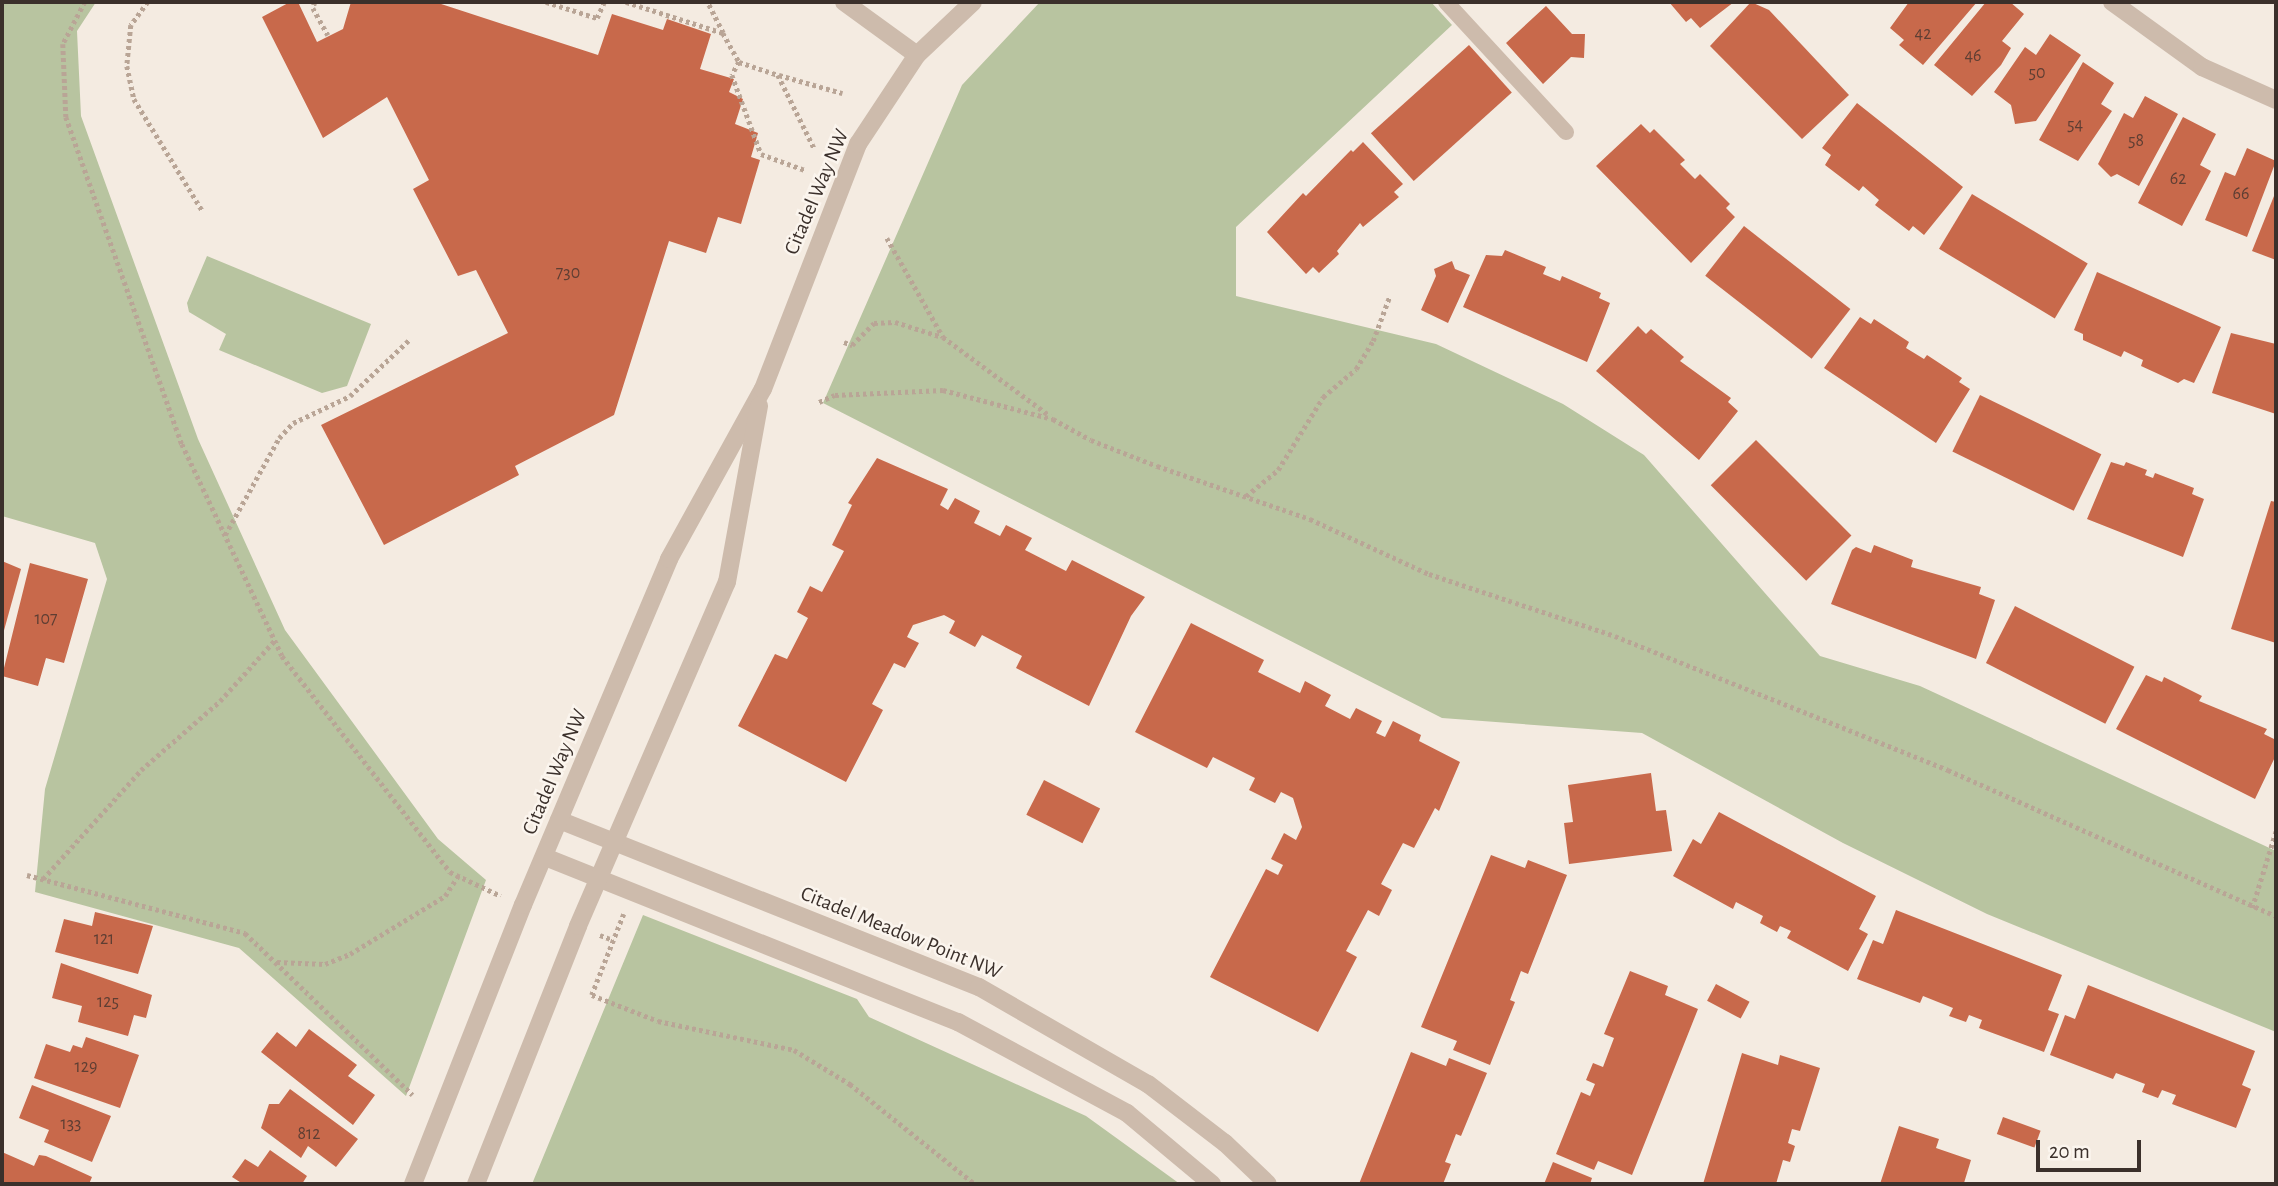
<!DOCTYPE html>
<html>
<head>
<meta charset="utf-8">
<style>
  body { margin:0 }
  #map { position:relative; width:2278px; height:1186px; overflow:hidden; background:#f4ebe1; font-family:"Alegreya Sans",sans-serif }
  div>[style] { position:absolute }
  .green>* { inset:0; background:#b8c4a0 }
  .building>* { inset:0; background:#c8694b; transform-origin:0 0 }
  .path>* { height:4.5px; margin-top:-2.25px; transform-origin:0; background:repeating-linear-gradient(90deg,#b9a596 0 3.5px,transparent 0 7px) }
  .service>* { height:16px; margin:-8px; padding:0 8px; transform-origin:8px; border-radius:8px; background:#cdbbac }
  .minor>* { height:18px; margin:-9px; padding:0 9px; transform-origin:9px; border-radius:9px; background:#cdbbac }
  .tertiary>* { height:18px; margin:-9px; padding:0 9px; transform-origin:9px; border-radius:9px; background:#cdbbac }
  span { translate:-50% -50%; white-space:nowrap; text-align:center; line-height:1.15; -webkit-text-stroke:5px #fbf5ee; paint-order:stroke }
  .number-label { font-size:18px; color:#5e3e33 }
  .number-label span { -webkit-text-stroke-width:0 }
  .street-label { font-size:21px; color:#3b302b }
  .frame { position:absolute; inset:0; border:4px solid #3b302b; pointer-events:none }
  .scale { position:absolute; left:2036px; top:1140px; width:105px; height:32px; box-sizing:border-box; border:4px solid #3b302b; border-top:0; padding-left:9px; font-size:21px; line-height:24px; white-space:nowrap; color:#3b302b; -webkit-text-stroke:5px #fbf5ee; paint-order:stroke }
</style>
</head>
<body>
<div id="map">
  <div class="green">
    <div style="clip-path:polygon(2px 2px,96px 2px,77px 31px,81px 116px,198px 439px,285px 630px,438px 839px,486px 880px,406px 1096px,239px 948px,35px 892px,45px 789px,107px 579px,95px 543px,2px 516px)"></div>
    <div style="clip-path:polygon(1040px 2px,1431px 2px,1452px 25px,1236px 227px,1236px 296px,1436px 344px,1563px 404px,1644px 455px,1820px 656px,1920px 686px,2276px 851px,2276px 1032px,1987px 914px,1843px 843px,1642px 733px,1442px 718px,823px 403px,962px 85px)"></div>
    <div style="clip-path:polygon(207px 256px,371px 324px,347px 386px,322px 393px,219px 350px,226px 334px,189px 312px,187px 303px)"></div>
    <div style="clip-path:polygon(643px 915px,857px 999px,869px 1017px,1086px 1116px,1180px 1184px,532px 1184px)"></div>
  </div>
  <div class="building">
    <div style="clip-path:polygon(290px 2px,298px 2px,317px 42px,343px 29px,351px 2px,435px 2px,598px 55px,612px 14px,663px 30px,667px 19px,711px 34px,700px 69px,734px 79px,729px 92px,743px 99px,735px 124px,758px 133px,751px 157px,760px 160px,741px 224px,718px 217px,706px 253px,669px 241px,614px 415px,515px 466px,519px 475px,384px 545px,321px 425px,508px 333px,476px 270px,458px 276px,413px 189px,429px 180px,387px 97px,323px 138px,262px 17px)"></div>
    <div style="clip-path:polygon(1669px 2px,1734px 2px,1700px 28px,1691px 18px,1686px 22px)"></div>
    <div style="clip-path:polygon(1751px 2px,1769px 10px,1849px 95px,1802px 139px,1710px 46px)"></div>
    <div style="clip-path:polygon(1909px 2px,1977px 2px,1923px 65px,1899px 45px,1904px 40px,1890px 28px)"></div>
    <div style="clip-path:polygon(1986px 2px,2010px 2px,2024px 14px,2002px 41px,2011px 48px,2001px 65px,1972px 96px,1934px 65px)"></div>
    <div style="clip-path:polygon(1546px 6px,1572px 34px,1585px 34px,1584px 58px,1571px 57px,1543px 84px,1506px 43px)"></div>
    <div style="clip-path:polygon(2050px 34px,2081px 55px,2036px 121px,2015px 124px,2011px 105px,1994px 92px,2025px 47px,2036px 55px)"></div>
    <div style="left:1469px;top:45px;width:64px;height:132px;rotate:48deg"></div>
    <div style="clip-path:polygon(2083px 62px,2114px 83px,2101px 104px,2112px 111px,2078px 161px,2039px 140px)"></div>
    <div style="clip-path:polygon(2145px 96px,2178px 114px,2139px 186px,2117px 174px,2111px 177px,2098px 164px,2124px 113px,2133px 118px)"></div>
    <div style="clip-path:polygon(1857px 103px,1963px 187px,1924px 235px,1913px 226px,1909px 231px,1875px 205px,1879px 200px,1863px 186px,1859px 191px,1825px 165px,1831px 155px,1822px 148px)"></div>
    <div style="clip-path:polygon(2183px 117px,2216px 134px,2200px 165px,2211px 171px,2182px 226px,2138px 203px)"></div>
    <div style="clip-path:polygon(1641px 124px,1650px 133px,1654px 129px,1685px 160px,1680px 164px,1695px 179px,1700px 174px,1730px 204px,1726px 208px,1735px 217px,1691px 263px,1596px 166px)"></div>
    <div style="clip-path:polygon(1363px 142px,1403px 184px,1394px 192px,1399px 197px,1363px 227px,1360px 223px,1337px 251px,1339px 254px,1319px 273px,1313px 267px,1306px 274px,1267px 232px,1303px 193px,1306px 196px,1351px 150px,1353px 152px)"></div>
    <div style="clip-path:polygon(2247px 148px,2276px 161px,2247px 237px,2205px 220px,2225px 172px,2235px 176px)"></div>
    <div style="clip-path:polygon(2276px 191px,2276px 260px,2252px 251px)"></div>
    <div style="left:1972px;top:194px;width:135px;height:64px;rotate:31deg"></div>
    <div style="left:1744px;top:226px;width:135px;height:63px;rotate:38deg"></div>
    <div style="clip-path:polygon(1505px 250px,1546px 267px,1543px 274px,1560px 281px,1562px 276px,1601px 293px,1599px 298px,1610px 303px,1587px 362px,1463px 307px,1486px 255px,1502px 256px)"></div>
    <div style="clip-path:polygon(1452px 261px,1455px 269px,1470px 275px,1448px 323px,1421px 310px,1436px 276px,1434px 269px)"></div>
    <div style="clip-path:polygon(2097px 272px,2221px 327px,2194px 383px,2184px 379px,2178px 383px,2141px 366px,2143px 360px,2124px 351px,2121px 357px,2083px 340px,2083px 334px,2074px 330px)"></div>
    <div style="clip-path:polygon(1860px 317px,1871px 324px,1874px 319px,1909px 342px,1906px 348px,1924px 359px,1927px 355px,1962px 378px,1959px 382px,1970px 389px,1936px 443px,1824px 368px)"></div>
    <div style="clip-path:polygon(1638px 326px,1646px 334px,1651px 329px,1684px 357px,1680px 361px,1731px 398px,1728px 402px,1738px 411px,1699px 460px,1596px 371px)"></div>
    <div style="clip-path:polygon(2231px 333px,2276px 344px,2276px 414px,2212px 393px)"></div>
    <div style="left:1980px;top:395px;width:135px;height:63px;rotate:26deg"></div>
    <div style="left:1756px;top:440px;width:135px;height:64px;rotate:45deg"></div>
    <div style="clip-path:polygon(877px 458px,948px 489px,940px 505px,948px 510px,955px 498px,980px 511px,974px 523px,1000px 536px,1006px 525px,1032px 538px,1025px 550px,1066px 571px,1072px 560px,1145px 597px,1131px 616px,1089px 706px,1016px 668px,1022px 656px,982px 635px,975px 647px,949px 633px,955px 621px,944px 615px,913px 625px,907px 637px,919px 643px,905px 668px,894px 663px,872px 704px,883px 710px,846px 782px,738px 726px,775px 654px,787px 659px,808px 618px,797px 612px,810px 586px,822px 592px,844px 551px,832px 545px,852px 505px,848px 503px)"></div>
    <div style="clip-path:polygon(2111px 462px,2124px 466px,2126px 462px,2147px 470px,2145px 475px,2153px 478px,2155px 473px,2194px 488px,2192px 494px,2204px 499px,2183px 557px,2087px 519px)"></div>
    <div style="clip-path:polygon(2271px 501px,2276px 502px,2276px 643px,2231px 629px)"></div>
    <div style="clip-path:polygon(1874px 545px,1913px 560px,1911px 567px,1981px 587px,1979px 594px,1995px 600px,1976px 659px,1831px 604px,1852px 550px,1856px 547px,1871px 553px)"></div>
    <div style="clip-path:polygon(2px 561px,21px 569px,3px 634px,2px 633px)"></div>
    <div style="clip-path:polygon(30px 563px,88px 579px,64px 663px,46px 658px,38px 686px,2px 676px)"></div>
    <div style="left:2015px;top:606px;width:134px;height:64px;rotate:27deg"></div>
    <div style="clip-path:polygon(1191px 623px,1264px 660px,1258px 672px,1300px 693px,1305px 681px,1331px 695px,1325px 706px,1350px 719px,1356px 708px,1382px 721px,1376px 733px,1385px 737px,1393px 721px,1421px 735px,1419px 741px,1460px 762px,1439px 811px,1435px 808px,1414px 848px,1403px 843px,1381px 884px,1392px 890px,1379px 916px,1368px 910px,1346px 951px,1357px 957px,1318px 1032px,1210px 977px,1266px 869px,1278px 875px,1283px 865px,1271px 859px,1284px 833px,1296px 840px,1302px 827px,1293px 798px,1281px 792px,1275px 803px,1249px 790px,1255px 778px,1213px 757px,1207px 768px,1135px 732px)"></div>
    <div style="clip-path:polygon(2146px 675px,2162px 682px,2164px 677px,2202px 696px,2199px 701px,2267px 729px,2264px 734px,2276px 740px,2276px 755px,2255px 799px,2116px 729px)"></div>
    <div style="clip-path:polygon(1651px 773px,1656px 811px,1666px 810px,1672px 851px,1569px 864px,1564px 823px,1573px 822px,1568px 785px)"></div>
    <div style="left:1044px;top:780px;width:63px;height:39px;rotate:27deg"></div>
    <div style="clip-path:polygon(1719px 812px,1876px 896px,1859px 929px,1868px 934px,1848px 971px,1787px 938px,1791px 931px,1780px 926px,1777px 932px,1760px 923px,1763px 916px,1736px 902px,1733px 909px,1673px 876px,1693px 839px,1701px 844px)"></div>
    <div style="clip-path:polygon(1491px 855px,1525px 868px,1528px 860px,1567px 875px,1528px 974px,1521px 971px,1510px 1000px,1515px 1002px,1490px 1065px,1453px 1050px,1457px 1041px,1421px 1027px)"></div>
    <div style="clip-path:polygon(1896px 910px,2062px 975px,2048px 1010px,2059px 1014px,2044px 1052px,1979px 1028px,1982px 1020px,1969px 1015px,1966px 1022px,1949px 1016px,1953px 1008px,1923px 996px,1920px 1003px,1857px 979px,1873px 940px,1883px 944px)"></div>
    <div style="clip-path:polygon(95px 912px,153px 926px,138px 974px,55px 952px,64px 919px,92px 926px)"></div>
    <div style="clip-path:polygon(61px 963px,152px 995px,146px 1018px,134px 1015px,128px 1036px,78px 1022px,82px 1006px,52px 998px)"></div>
    <div style="clip-path:polygon(1630px 971px,1668px 986px,1665px 995px,1698px 1009px,1632px 1175px,1598px 1161px,1594px 1170px,1556px 1154px,1581px 1092px,1590px 1096px,1595px 1084px,1586px 1080px,1593px 1063px,1603px 1067px,1614px 1038px,1604px 1034px)"></div>
    <div style="left:1716px;top:984px;width:38px;height:19px;rotate:28deg"></div>
    <div style="clip-path:polygon(2088px 985px,2255px 1051px,2242px 1085px,2251px 1089px,2236px 1128px,2172px 1104px,2176px 1095px,2162px 1090px,2158px 1098px,2142px 1092px,2145px 1084px,2116px 1073px,2113px 1079px,2050px 1055px,2065px 1015px,2075px 1019px)"></div>
    <div style="clip-path:polygon(309px 1029px,357px 1065px,348px 1076px,375px 1095px,353px 1125px,261px 1052px,277px 1032px,296px 1047px)"></div>
    <div style="clip-path:polygon(86px 1037px,139px 1055px,120px 1108px,34px 1078px,46px 1044px,70px 1052px,73px 1045px,82px 1048px)"></div>
    <div style="clip-path:polygon(1411px 1052px,1446px 1066px,1449px 1058px,1487px 1073px,1461px 1136px,1456px 1134px,1445px 1162px,1451px 1164px,1443px 1184px,1359px 1184px)"></div>
    <div style="clip-path:polygon(1742px 1053px,1778px 1065px,1780px 1055px,1820px 1068px,1800px 1131px,1792px 1129px,1788px 1143px,1795px 1146px,1790px 1162px,1783px 1160px,1776px 1184px,1703px 1184px)"></div>
    <div style="clip-path:polygon(32px 1085px,111px 1116px,92px 1162px,44px 1142px,49px 1130px,19px 1118px)"></div>
    <div style="clip-path:polygon(290px 1089px,358px 1139px,336px 1167px,308px 1146px,301px 1158px,261px 1128px,269px 1104px,279px 1104px)"></div>
    <div style="left:2003px;top:1117px;width:40px;height:18px;rotate:20deg"></div>
    <div style="clip-path:polygon(1899px 1126px,1939px 1139px,1936px 1148px,1971px 1160px,1964px 1183px,1880px 1184px)"></div>
    <div style="clip-path:polygon(270px 1150px,307px 1176px,302px 1184px,243px 1184px,232px 1177px,245px 1159px,258px 1167px)"></div>
    <div style="clip-path:polygon(2px 1152px,34px 1166px,39px 1155px,46px 1156px,92px 1177px,89px 1184px,2px 1184px)"></div>
    <div style="clip-path:polygon(1553px 1162px,1592px 1178px,1590px 1184px,1544px 1184px)"></div>
  </div>
  <div class="path">
    <div style="left:85px;top:2px;width:47px;rotate:117.6deg"></div>
    <div style="left:63px;top:44px;width:73px;rotate:87.6deg"></div>
    <div style="left:66px;top:117px;width:347px;rotate:70.5deg"></div>
    <div style="left:182px;top:444px;width:234px;rotate:64.7deg"></div>
    <div style="left:282px;top:656px;width:274px;rotate:52.1deg"></div>
    <div style="left:450px;top:872px;width:56px;rotate:25.2deg"></div>
    <div style="left:148px;top:2px;width:29px;rotate:126deg"></div>
    <div style="left:131px;top:25px;width:41px;rotate:95.6deg"></div>
    <div style="left:127px;top:66px;width:34px;rotate:78deg"></div>
    <div style="left:134px;top:99px;width:130px;rotate:58.5deg"></div>
    <div style="left:315px;top:2px;width:6px;rotate:108deg"></div>
    <div style="left:313px;top:8px;width:31px;rotate:61deg"></div>
    <div style="left:546px;top:2px;width:53px;rotate:17.4deg"></div>
    <div style="left:597px;top:18px;width:17px;rotate:-66deg"></div>
    <div style="left:626px;top:2px;width:102px;rotate:17.7deg"></div>
    <div style="left:723px;top:33px;width:35px;rotate:-117deg"></div>
    <div style="left:723px;top:33px;width:33px;rotate:61deg"></div>
    <div style="left:739px;top:62px;width:41px;rotate:18.4deg"></div>
    <div style="left:778px;top:75px;width:81px;rotate:63.7deg"></div>
    <div style="left:739px;top:62px;width:15px;rotate:118deg"></div>
    <div style="left:732px;top:75px;width:84px;rotate:69.8deg"></div>
    <div style="left:761px;top:154px;width:47px;rotate:20deg"></div>
    <div style="left:779px;top:75px;width:66px;rotate:15.9deg"></div>
    <div style="left:887px;top:238px;width:114px;rotate:60.5deg"></div>
    <div style="left:943px;top:337px;width:133px;rotate:36.4deg"></div>
    <div style="left:844px;top:342px;width:9px;rotate:21deg"></div>
    <div style="left:852px;top:345px;width:31px;rotate:-45deg"></div>
    <div style="left:874px;top:323px;width:21px;rotate:-3deg"></div>
    <div style="left:895px;top:322px;width:49px;rotate:17.7deg"></div>
    <div style="left:819px;top:402px;width:17px;rotate:-24deg"></div>
    <div style="left:835px;top:395px;width:108px;rotate:-2.7deg"></div>
    <div style="left:943px;top:390px;width:114px;rotate:14.8deg"></div>
    <div style="left:1053px;top:419px;width:43px;rotate:28.9deg"></div>
    <div style="left:1091px;top:440px;width:71px;rotate:21.5deg"></div>
    <div style="left:1157px;top:466px;width:162px;rotate:19.1deg"></div>
    <div style="left:1310px;top:519px;width:131px;rotate:24.8deg"></div>
    <div style="left:1429px;top:574px;width:196px;rotate:18.4deg"></div>
    <div style="left:1615px;top:636px;width:359px;rotate:21.9deg"></div>
    <div style="left:1948px;top:770px;width:359px;rotate:24deg"></div>
    <div style="left:1246px;top:496px;width:41px;rotate:-39.1deg"></div>
    <div style="left:1278px;top:470px;width:86px;rotate:-58.3deg"></div>
    <div style="left:1323px;top:397px;width:43px;rotate:-40.3deg"></div>
    <div style="left:1356px;top:369px;width:33px;rotate:-59deg"></div>
    <div style="left:1373px;top:341px;width:46px;rotate:-69.6deg"></div>
    <div style="left:225px;top:535px;width:111px;rotate:-60.9deg"></div>
    <div style="left:279px;top:438px;width:21px;rotate:-47deg"></div>
    <div style="left:293px;top:423px;width:63px;rotate:-25.3deg"></div>
    <div style="left:350px;top:396px;width:83px;rotate:-43.5deg"></div>
    <div style="left:27px;top:875px;width:226px;rotate:14.9deg"></div>
    <div style="left:245px;top:933px;width:233px;rotate:44deg"></div>
    <div style="left:43px;top:879px;width:147px;rotate:-48deg"></div>
    <div style="left:141px;top:770px;width:105px;rotate:-41.1deg"></div>
    <div style="left:220px;top:701px;width:82px;rotate:-48deg"></div>
    <div style="left:2252px;top:908px;width:81px;rotate:-72.7deg"></div>
    <div style="left:624px;top:914px;width:87px;rotate:111.6deg"></div>
    <div style="left:592px;top:995px;width:71px;rotate:21.5deg"></div>
    <div style="left:658px;top:1021px;width:139px;rotate:12deg"></div>
    <div style="left:794px;top:1050px;width:66px;rotate:31.3deg"></div>
    <div style="left:850px;top:1084px;width:160px;rotate:38.7deg"></div>
    <div style="left:600px;top:935px;width:14px;rotate:21deg"></div>
    <div style="left:277px;top:962px;width:48px;rotate:2.4deg"></div>
    <div style="left:325px;top:964px;width:27px;rotate:-22deg"></div>
    <div style="left:350px;top:954px;width:111px;rotate:-31.4deg"></div>
    <div style="left:445px;top:896px;width:24px;rotate:-57deg"></div>
  </div>
  <div class="service">
    <div style="left:1446px;top:2px;width:177px;rotate:47.3deg"></div>
  </div>
  <div class="minor">
    <div style="left:844px;top:2px;width:90px;rotate:36deg"></div>
    <div style="left:2112px;top:2px;width:111px;rotate:35.8deg"></div>
    <div style="left:2202px;top:67px;width:81px;rotate:24deg"></div>
    <div style="left:559px;top:820px;width:452px;rotate:21.7deg"></div>
    <div style="left:979px;top:987px;width:195px;rotate:29.9deg"></div>
    <div style="left:1148px;top:1084px;width:97px;rotate:37.5deg"></div>
    <div style="left:1225px;top:1143px;width:59px;rotate:43.6deg"></div>
    <div style="left:545px;top:857px;width:445px;rotate:21.8deg"></div>
    <div style="left:958px;top:1022px;width:192px;rotate:28.3deg"></div>
    <div style="left:1127px;top:1113px;width:111px;rotate:39.9deg"></div>
  </div>
  <div class="tertiary">
    <div style="left:413px;top:1184px;width:300px;rotate:-68.5deg"></div>
    <div style="left:523px;top:905px;width:376px;rotate:-67.1deg"></div>
    <div style="left:669px;top:559px;width:194px;rotate:-61.1deg"></div>
    <div style="left:763px;top:389px;width:263px;rotate:-68.8deg"></div>
    <div style="left:858px;top:144px;width:107px;rotate:-56.5deg"></div>
    <div style="left:917px;top:55px;width:77px;rotate:-43.4deg"></div>
    <div style="left:476px;top:1184px;width:277px;rotate:-68.4deg"></div>
    <div style="left:578px;top:926px;width:375px;rotate:-66.6deg"></div>
    <div style="left:727px;top:582px;width:179px;rotate:-79.7deg"></div>
  </div>
  <div class="number-label">
    <span style="left:1923px;top:34px">42</span>
    <span style="left:1973px;top:56px">46</span>
    <span style="left:2037px;top:73px">50</span>
    <span style="left:2075px;top:125px">54</span>
    <span style="left:2136px;top:141px">58</span>
    <span style="left:2178px;top:179px">62</span>
    <span style="left:2241px;top:194px">66</span>
    <span style="left:568px;top:273px">730</span>
    <span style="left:46px;top:619px">107</span>
    <span style="left:104px;top:939px">121</span>
    <span style="left:108px;top:1002px">125</span>
    <span style="left:86px;top:1067px">129</span>
    <span style="left:71px;top:1124px">133</span>
    <span style="left:309px;top:1134px">812</span>
  </div>
  <div class="street-label">
    <span style="left:817px;top:192px;rotate:-67deg">Citadel Way NW</span>
    <span style="left:555px;top:772px;rotate:-67deg">Citadel Way NW</span>
    <span style="left:901px;top:933px;rotate:22deg">Citadel Meadow Point NW</span>
  </div>
  <div class="frame"></div>
  <div class="scale">20 m</div>
</div>
</body>
</html>
